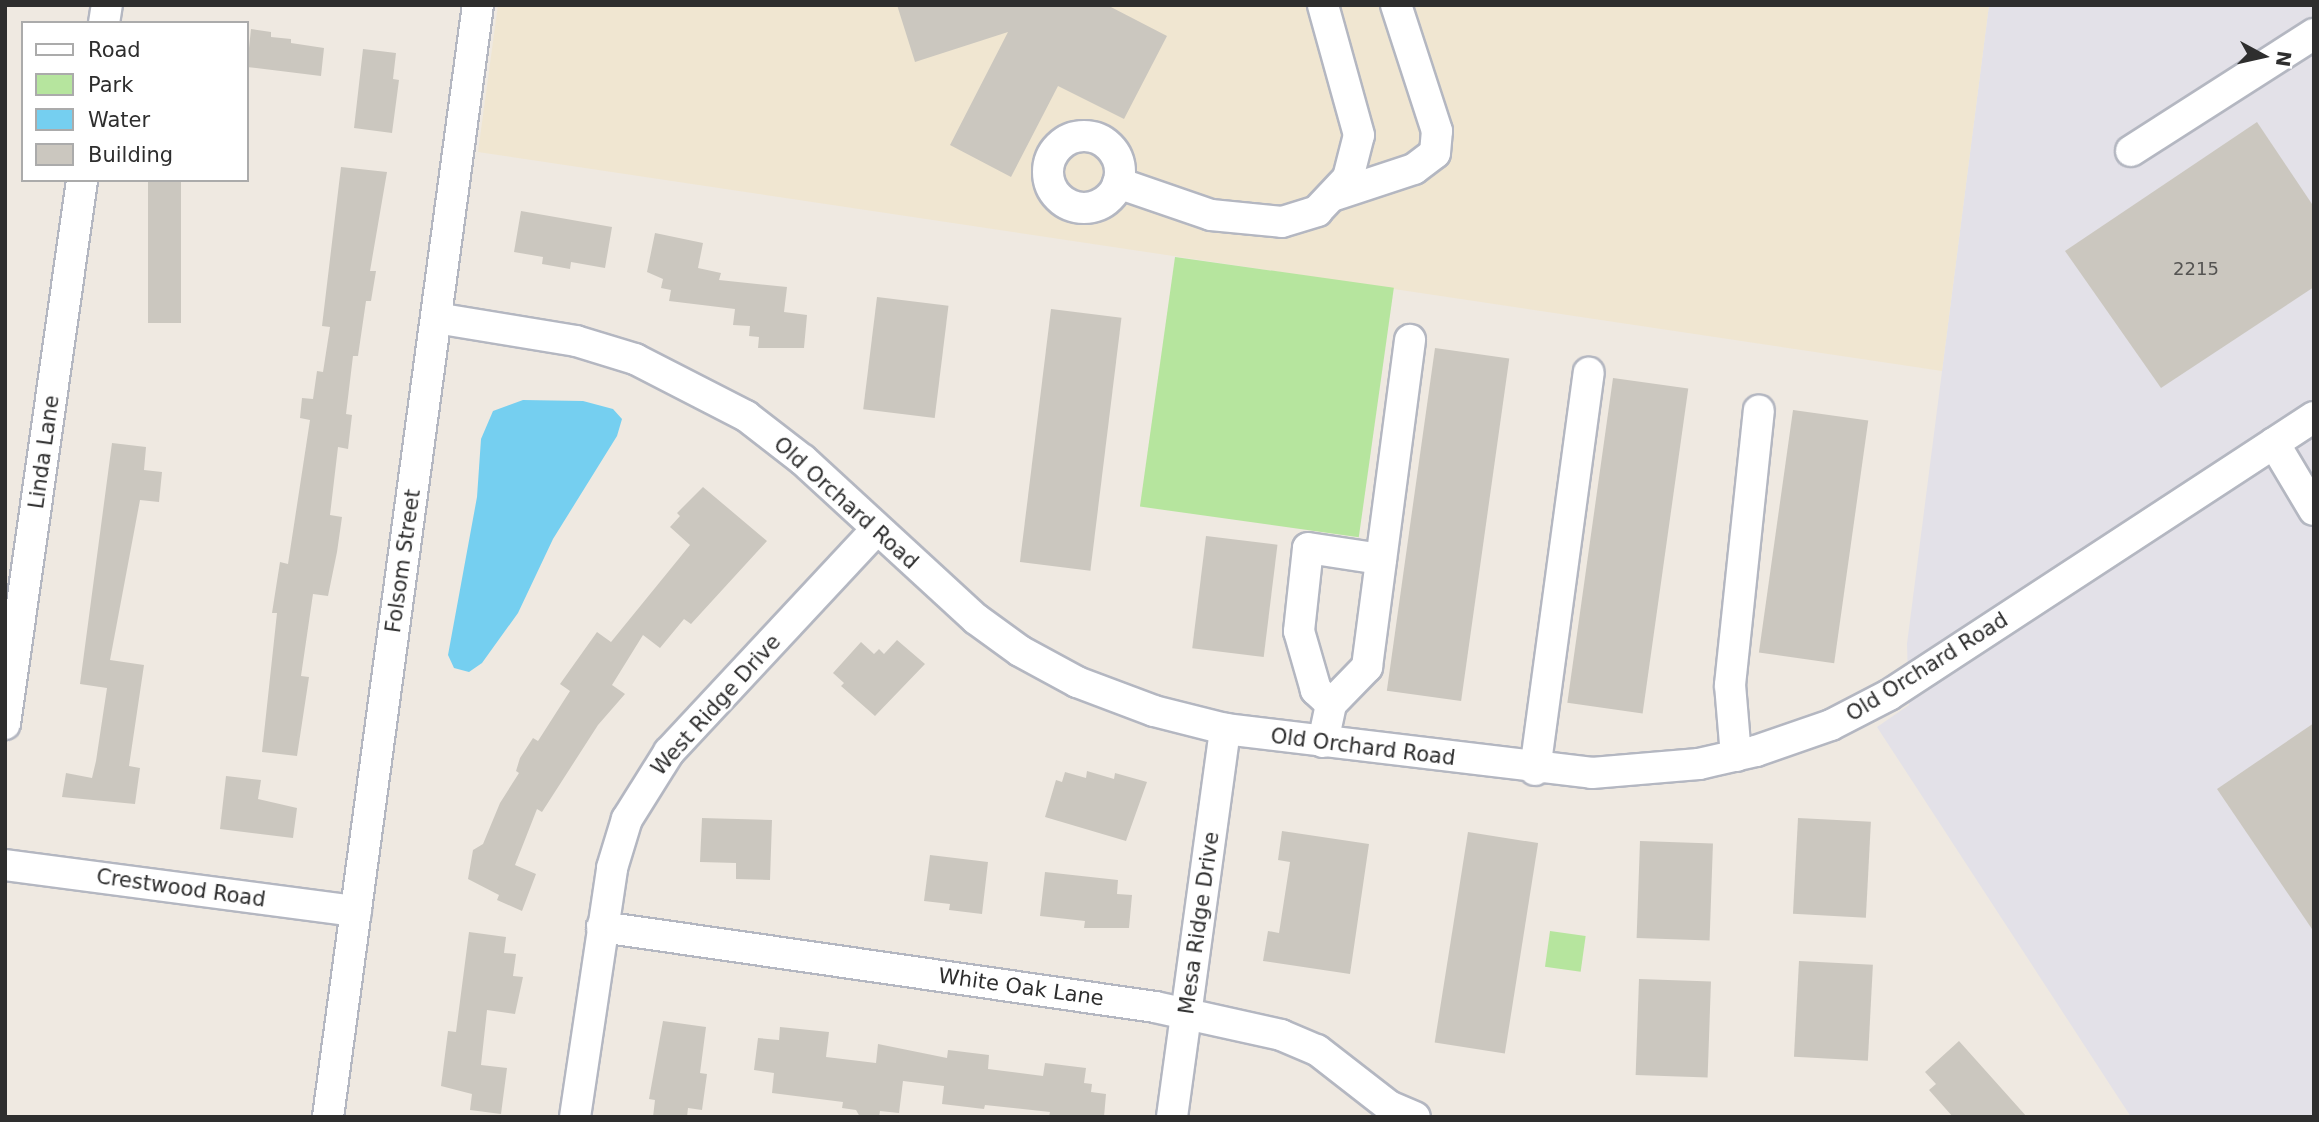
<!DOCTYPE html>
<html>
<head>
<meta charset="utf-8">
<style>
  body { margin:0 }
  #map { position:relative; width:2319px; height:1122px; overflow:hidden; background:#efe9e1; font-family:"DejaVu Sans",sans-serif }
  div>[style] { position:absolute }
  .industrial>* { inset:0; background:#e3e1e8 }
  .education>* { inset:0; background:#f0e6d1 }
  .green>* { inset:0; background:#b6e59e; transform-origin:0 0 }
  .water>* { inset:0; background:#75cff0 }
  .building>* { inset:0; background:#cbc7bf; transform-origin:0 0 }
  .roads { filter:drop-shadow(2px 0 #b4b7c1) drop-shadow(-2px 0 #b4b7c1) drop-shadow(0 2px #b4b7c1) drop-shadow(0 -2px #b4b7c1) }
  .minor>* { height:30px; margin:-15px; padding:0 15px; transform-origin:15px; border-radius:15px; background:#fff }
  .minor>.ring { margin:-15px; padding:0; box-sizing:content-box; background:none; border:30px solid #fff; border-radius:50% }
  span { translate:-50% -50%; white-space:nowrap; text-align:center; line-height:1.15; -webkit-text-stroke:5px #fff; paint-order:stroke }
  .number-label { font-size:18px; color:#555452 }
  .number-label span { -webkit-text-stroke-width:0 }
  .street-label { font-size:21px; color:#2e2e2e }
  .frame { position:absolute; inset:0; border:7px solid #2e2e2e; pointer-events:none }
  .legend { position:absolute; left:21px; top:21px; width:228px; height:161px; box-sizing:border-box; background:#fff; border:2px solid #ababab; margin:0; padding:9px 12px; list-style:none; font-size:21px; color:#2e2e2e }
  .legend li { display:flex; align-items:center; gap:14px; height:35px }
  .legend b { width:35px; border:2px solid #ababab }
  .north { position:absolute; left:2228px; top:21px; width:70px; height:70px; -webkit-text-stroke:5px #fff; paint-order:stroke; rotate:98deg; font-size:19px; font-weight:700; line-height:28px; text-align:center; color:#2e2e2e }
  .north::after { content:''; display:block; margin:auto; width:24px; height:32px; background:#2e2e2e; clip-path:polygon(50% 0,100% 100%,50% 72%,0 100%) }
</style>
</head>
<body>
<div id="map">
  <div class="industrial">
    <div style="clip-path:polygon(1989px 5px,2314px 5px,2314px 1117px,2131px 1117px,1877px 727px,1909px 705px,1907px 644px)"></div>
  </div>
  <div class="education">
    <div style="clip-path:polygon(498px 5px,1989px 5px,1942px 371px,478px 152px)"></div>
  </div>
  <div class="green">
    <div style="left:1175px;top:257px;width:221px;height:252px;rotate:8deg"></div>
    <div style="left:1550px;top:931px;width:36px;height:36px;rotate:8deg"></div>
  </div>
  <div class="water">
    <div style="clip-path:polygon(523px 400px,583px 401px,613px 409px,622px 419px,617px 436px,553px 539px,518px 613px,482px 663px,469px 672px,454px 668px,448px 655px,477px 497px,481px 439px,493px 411px)"></div>
  </div>
  <div class="building">
    <div style="clip-path:polygon(897px 5px,1107px 5px,1167px 36px,1124px 119px,1058px 86px,1011px 177px,950px 145px,1008px 32px,915px 62px)"></div>
    <div style="clip-path:polygon(251px 29px,271px 32px,271px 37px,291px 39px,291px 43px,324px 48px,321px 76px,247px 67px)"></div>
    <div style="clip-path:polygon(363px 49px,396px 53px,393px 79px,399px 80px,392px 133px,354px 128px)"></div>
    <div style="clip-path:polygon(2257px 122px,2314px 207px,2314px 287px,2161px 388px,2065px 251px)"></div>
    <div style="clip-path:polygon(341px 167px,387px 172px,370px 271px,376px 271px,371px 301px,366px 301px,358px 356px,353px 356px,346px 414px,352px 415px,348px 449px,338px 447px,330px 515px,342px 517px,337px 552px,328px 596px,313px 594px,301px 676px,309px 677px,297px 756px,262px 752px,277px 613px,272px 613px,280px 562px,288px 564px,310px 420px,300px 418px,302px 398px,313px 399px,317px 371px,323px 372px,330px 327px,322px 326px)"></div>
    <div style="left:148px;top:180px;width:33px;height:143px"></div>
    <div style="clip-path:polygon(521px 211px,612px 227px,605px 268px,571px 262px,570px 269px,542px 264px,543px 257px,514px 252px)"></div>
    <div style="clip-path:polygon(655px 233px,703px 243px,698px 268px,721px 273px,719px 280px,787px 287px,784px 312px,807px 315px,804px 348px,758px 348px,759px 337px,749px 336px,750px 326px,733px 325px,735px 309px,669px 301px,671px 290px,661px 288px,663px 279px,647px 272px)"></div>
    <div style="left:877px;top:297px;width:72px;height:113px;rotate:7deg"></div>
    <div style="left:1051px;top:309px;width:71px;height:255px;rotate:7deg"></div>
    <div style="left:1435px;top:348px;width:75px;height:346px;rotate:8deg"></div>
    <div style="left:1613px;top:378px;width:76px;height:328px;rotate:8deg"></div>
    <div style="left:1793px;top:410px;width:76px;height:245px;rotate:8deg"></div>
    <div style="clip-path:polygon(112px 443px,146px 447px,144px 470px,162px 472px,159px 502px,140px 500px,110px 660px,144px 665px,129px 766px,140px 768px,135px 804px,62px 797px,66px 773px,92px 778px,96px 761px,107px 688px,80px 684px)"></div>
    <div style="clip-path:polygon(703px 487px,767px 541px,691px 624px,684px 619px,660px 648px,643px 635px,612px 685px,625px 694px,598px 725px,542px 812px,537px 809px,515px 865px,536px 874px,522px 911px,497px 900px,499px 895px,468px 879px,473px 850px,483px 844px,500px 803px,519px 773px,516px 771px,520px 758px,533px 738px,538px 741px,570px 691px,560px 684px,597px 632px,611px 642px,690px 545px,670px 527px,680px 516px,677px 513px)"></div>
    <div style="left:1206px;top:536px;width:72px;height:113px;rotate:7deg"></div>
    <div style="clip-path:polygon(897px 640px,925px 664px,875px 716px,841px 686px,844px 683px,833px 673px,861px 642px,874px 654px,879px 649px,884px 654px)"></div>
    <div style="clip-path:polygon(2314px 723px,2314px 932px,2217px 789px)"></div>
    <div style="clip-path:polygon(1087px 771px,1114px 779px,1115px 773px,1147px 782px,1126px 841px,1045px 817px,1056px 780px,1062px 782px,1065px 772px,1086px 778px)"></div>
    <div style="clip-path:polygon(226px 776px,261px 780px,258px 799px,297px 808px,293px 838px,220px 829px)"></div>
    <div style="clip-path:polygon(702px 818px,772px 820px,770px 880px,736px 879px,736px 863px,700px 862px)"></div>
    <div style="left:1798px;top:818px;width:73px;height:96px;rotate:3deg"></div>
    <div style="clip-path:polygon(1282px 831px,1369px 844px,1350px 974px,1263px 961px,1268px 931px,1279px 933px,1290px 862px,1278px 860px)"></div>
    <div style="left:1468px;top:832px;width:71px;height:213px;rotate:9deg"></div>
    <div style="left:1640px;top:841px;width:73px;height:97px;rotate:2deg"></div>
    <div style="clip-path:polygon(930px 855px,988px 862px,982px 914px,949px 910px,950px 904px,924px 901px)"></div>
    <div style="clip-path:polygon(1045px 872px,1118px 880px,1117px 894px,1132px 895px,1129px 928px,1084px 928px,1085px 921px,1040px 916px)"></div>
    <div style="clip-path:polygon(469px 932px,506px 937px,504px 953px,516px 954px,513px 976px,523px 977px,515px 1014px,487px 1010px,481px 1065px,507px 1068px,501px 1114px,470px 1110px,472px 1094px,441px 1086px,448px 1031px,456px 1032px)"></div>
    <div style="left:1799px;top:961px;width:74px;height:96px;rotate:3deg"></div>
    <div style="left:1639px;top:979px;width:72px;height:96px;rotate:2deg"></div>
    <div style="clip-path:polygon(663px 1021px,706px 1027px,700px 1073px,707px 1074px,702px 1110px,688px 1108px,687px 1117px,653px 1117px,655px 1100px,649px 1099px)"></div>
    <div style="clip-path:polygon(780px 1027px,829px 1032px,826px 1057px,876px 1063px,878px 1044px,947px 1058px,948px 1050px,989px 1055px,988px 1069px,1043px 1076px,1045px 1063px,1086px 1068px,1084px 1083px,1092px 1084px,1091px 1092px,1106px 1094px,1104px 1117px,1049px 1117px,1050px 1112px,985px 1105px,984px 1109px,942px 1104px,944px 1086px,903px 1081px,899px 1113px,880px 1111px,879px 1117px,860px 1117px,856px 1110px,842px 1108px,843px 1102px,772px 1093px,774px 1073px,754px 1070px,758px 1038px,779px 1040px)"></div>
    <div style="clip-path:polygon(1959px 1041px,2027px 1117px,1953px 1117px,1929px 1090px,1936px 1084px,1925px 1072px)"></div>
  </div>
  <div class="roads">
    <div class="minor">
      <div style="left:104px;top:23px;width:18px;rotate:-81deg"></div>
      <div class="ring" style="left:1048px;top:136px;width:42px;height:42px"></div>
      <div style="left:2131px;top:151px;width:217px;rotate:-32.6deg"></div>
      <div style="left:1118px;top:183px;width:98px;rotate:19deg"></div>
      <div style="left:1211px;top:215px;width:71px;rotate:5.6deg"></div>
      <div style="left:1282px;top:222px;width:37px;rotate:-17deg"></div>
      <div style="left:1317px;top:211px;width:45px;rotate:-46.8deg"></div>
      <div style="left:1348px;top:178px;width:44px;rotate:-75.7deg"></div>
      <div style="left:1359px;top:135px;width:135px;rotate:-105.5deg"></div>
      <div style="left:1335px;top:195px;width:83px;rotate:-18.2deg"></div>
      <div style="left:1414px;top:169px;width:26px;rotate:-37deg"></div>
      <div style="left:1435px;top:153px;width:22px;rotate:-85deg"></div>
      <div style="left:1437px;top:131px;width:133px;rotate:-108deg"></div>
      <div style="left:436px;top:318px;width:142px;rotate:9.3deg"></div>
      <div style="left:576px;top:341px;width:62px;rotate:17deg"></div>
      <div style="left:635px;top:359px;width:125px;rotate:27.2deg"></div>
      <div style="left:746px;top:416px;width:72px;rotate:37.7deg"></div>
      <div style="left:803px;top:460px;width:235px;rotate:42.6deg"></div>
      <div style="left:976px;top:619px;width:54px;rotate:36deg"></div>
      <div style="left:1020px;top:651px;width:65px;rotate:28.5deg"></div>
      <div style="left:1077px;top:682px;width:82px;rotate:20.6deg"></div>
      <div style="left:1154px;top:711px;width:73px;rotate:14.2deg"></div>
      <div style="left:1225px;top:729px;width:370px;rotate:6.8deg"></div>
      <div style="left:1592px;top:773px;width:107px;rotate:-4.8deg"></div>
      <div style="left:1699px;top:764px;width:58px;rotate:-12.8deg"></div>
      <div style="left:1756px;top:751px;width:79px;rotate:-19.1deg"></div>
      <div style="left:1831px;top:725px;width:65px;rotate:-27.3deg"></div>
      <div style="left:1889px;top:695px;width:508px;rotate:-33.19deg"></div>
      <div style="left:2274px;top:443px;width:78px;rotate:59.2deg"></div>
      <div style="left:1331px;top:704px;width:21px;rotate:-137deg"></div>
      <div style="left:1316px;top:690px;width:61px;rotate:-106.1deg"></div>
      <div style="left:1299px;top:631px;width:83px;rotate:-83.8deg"></div>
      <div style="left:1308px;top:548px;width:74px;rotate:8.6deg"></div>
      <div style="left:5px;top:724px;width:549px;rotate:-81.94deg"></div>
      <div style="left:1323px;top:742px;width:39px;rotate:-78deg"></div>
      <div style="left:1331px;top:704px;width:52px;rotate:-45.8deg"></div>
      <div style="left:1367px;top:667px;width:330px;rotate:-82.5deg"></div>
      <div style="left:1736px;top:756px;width:71px;rotate:-94.8deg"></div>
      <div style="left:1730px;top:685px;width:276px;rotate:-84deg"></div>
      <div style="left:1535px;top:770px;width:401px;rotate:-82.3deg"></div>
      <div style="left:5px;top:865px;width:354px;rotate:7.5deg"></div>
      <div style="left:602px;top:927px;width:559px;rotate:8.23deg"></div>
      <div style="left:1155px;top:1007px;width:129px;rotate:12.5deg"></div>
      <div style="left:1281px;top:1035px;width:39px;rotate:23deg"></div>
      <div style="left:1317px;top:1050px;width:91px;rotate:37.9deg"></div>
      <div style="left:1389px;top:1106px;width:28px;rotate:23deg"></div>
      <div style="left:328px;top:1117px;width:1122px;rotate:-82.32deg"></div>
      <div style="left:575px;top:1117px;width:252px;rotate:-81.5deg"></div>
      <div style="left:612px;top:868px;width:51px;rotate:-73deg"></div>
      <div style="left:627px;top:819px;width:79px;rotate:-57.9deg"></div>
      <div style="left:669px;top:752px;width:305px;rotate:-47deg"></div>
      <div style="left:1172px;top:1117px;width:392px;rotate:-82.2deg"></div>
    </div>
  </div>
  <div class="number-label">
    <span style="left:2196px;top:269px">2215</span>
  </div>
  <div class="street-label">
    <span style="left:44px;top:452px;rotate:-82deg">Linda Lane</span>
    <span style="left:846px;top:503px;rotate:42deg">Old Orchard Road</span>
    <span style="left:403px;top:561px;rotate:-82deg">Folsom Street</span>
    <span style="left:1927px;top:667px;rotate:-32deg">Old Orchard Road</span>
    <span style="left:716px;top:705px;rotate:-48deg">West Ridge Drive</span>
    <span style="left:1363px;top:747px;rotate:7deg">Old Orchard Road</span>
    <span style="left:181px;top:888px;rotate:8deg">Crestwood Road</span>
    <span style="left:1199px;top:923px;rotate:-82deg">Mesa Ridge Drive</span>
    <span style="left:1021px;top:987px;rotate:8deg">White Oak Lane</span>
  </div>
  <div class="frame"></div>
  <ul class="legend">
  <li><b style="height:9px;background:#fff"></b>Road</li>
  <li><b style="height:19px;background:#b6e59e"></b>Park</li>
  <li><b style="height:19px;background:#75cff0"></b>Water</li>
  <li><b style="height:19px;background:#cbc7bf"></b>Building</li>
  </ul>
  <div class="north">N</div>
</div>
</body>
</html>
